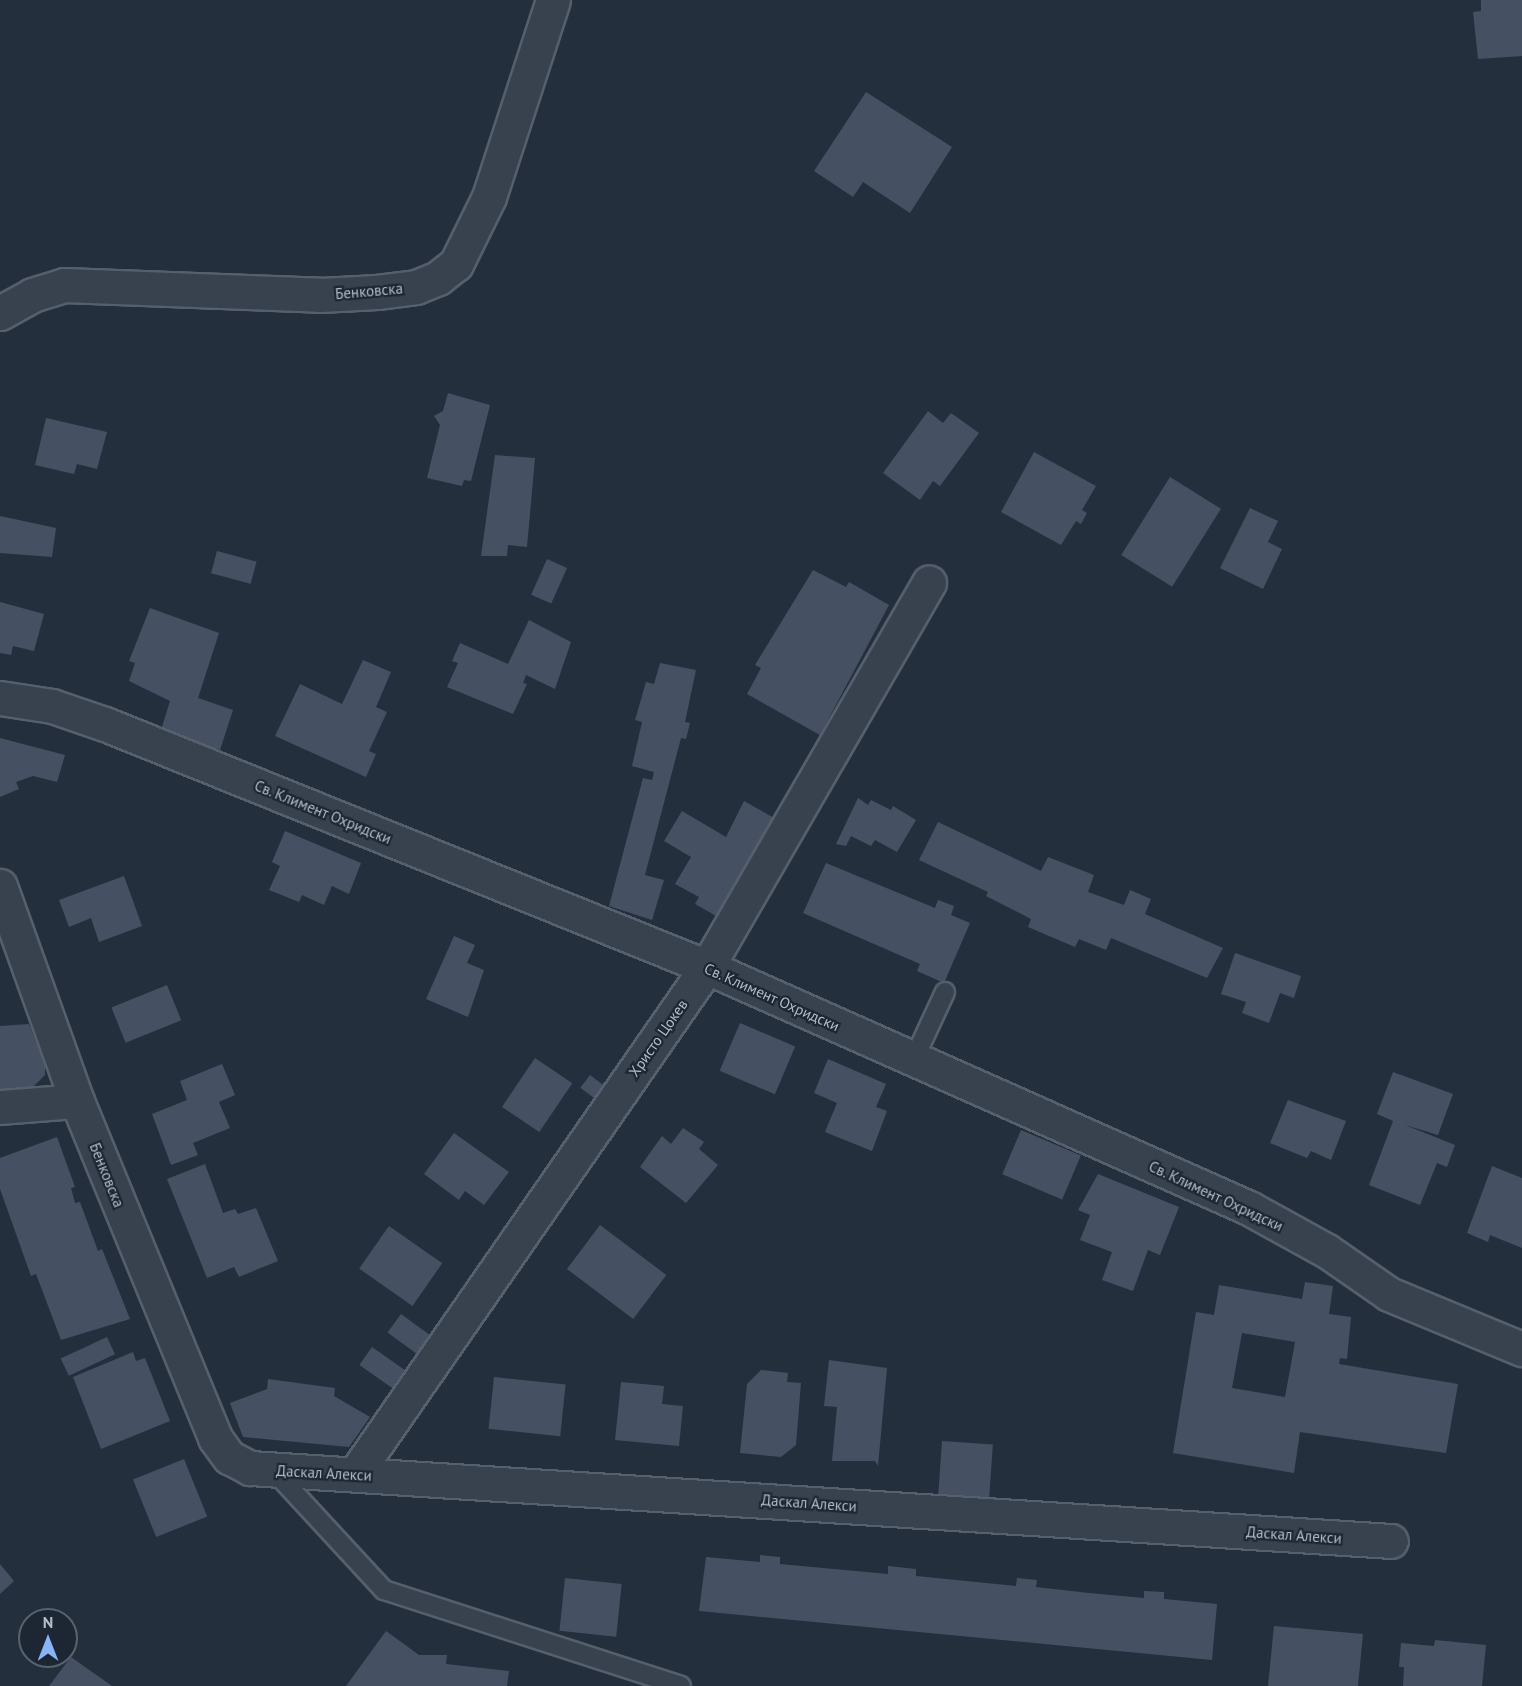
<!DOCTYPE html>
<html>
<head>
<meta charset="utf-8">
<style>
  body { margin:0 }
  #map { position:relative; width:1522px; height:1686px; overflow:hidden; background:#242f3e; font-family:"PT Sans",sans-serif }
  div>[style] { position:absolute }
  .building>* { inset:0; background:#455162; transform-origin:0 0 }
  .roads { filter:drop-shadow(2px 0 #565f6c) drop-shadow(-2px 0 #565f6c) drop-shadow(0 2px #565f6c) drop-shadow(0 -2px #565f6c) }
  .lane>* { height:18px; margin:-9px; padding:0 9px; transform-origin:9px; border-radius:9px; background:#38414e }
  .street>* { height:33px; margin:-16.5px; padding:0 16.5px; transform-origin:16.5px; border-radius:16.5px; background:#38414e }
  span { translate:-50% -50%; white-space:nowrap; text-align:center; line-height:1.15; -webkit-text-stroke:4.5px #1d2633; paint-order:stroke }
  .street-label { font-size:15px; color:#b4bcc9 }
  .north { position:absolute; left:18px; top:1608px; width:60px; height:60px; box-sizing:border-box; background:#1d2633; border:2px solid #59626f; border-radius:50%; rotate:0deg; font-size:16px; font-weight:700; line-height:24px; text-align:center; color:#b4bcc9 }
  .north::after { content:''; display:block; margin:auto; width:21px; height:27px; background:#8ab4f8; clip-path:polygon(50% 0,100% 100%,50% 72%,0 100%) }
</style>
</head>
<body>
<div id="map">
  <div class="building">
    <div style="clip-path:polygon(1481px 0,1522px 0,1522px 56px,1478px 59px,1473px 12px,1481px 11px)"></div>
    <div style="clip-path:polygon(866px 92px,952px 147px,910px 213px,863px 182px,853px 197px,814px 171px)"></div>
    <div style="clip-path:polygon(448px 393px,490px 405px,471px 481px,464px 480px,462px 486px,427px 478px,440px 425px,434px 416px,443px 411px)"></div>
    <div style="clip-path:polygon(928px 411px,943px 423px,951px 413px,979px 433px,940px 486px,933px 481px,920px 500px,883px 473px)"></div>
    <div style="clip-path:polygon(46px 418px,107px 432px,97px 469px,77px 464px,74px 474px,35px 465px)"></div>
    <div style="clip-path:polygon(1034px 452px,1096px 486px,1082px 510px,1087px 513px,1081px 524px,1076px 521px,1061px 545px,1001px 512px)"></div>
    <div style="clip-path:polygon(495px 455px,535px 458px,527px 547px,508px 545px,507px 556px,481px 556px)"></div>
    <div style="left:1170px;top:477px;width:60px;height:92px;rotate:32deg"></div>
    <div style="clip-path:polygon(1250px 508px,1278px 521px,1268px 542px,1282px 549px,1263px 589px,1220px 568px)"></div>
    <div style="clip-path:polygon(0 516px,56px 528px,52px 557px,0 553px)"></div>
    <div style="left:217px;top:551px;width:41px;height:23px;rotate:15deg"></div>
    <div style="left:547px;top:559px;width:22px;height:39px;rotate:24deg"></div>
    <div style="clip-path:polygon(813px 570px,846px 587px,849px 582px,889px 605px,820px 735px,747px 694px,761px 668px,755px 665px)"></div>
    <div style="clip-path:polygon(0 602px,44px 614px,34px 651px,13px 646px,11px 655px,0 653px)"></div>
    <div style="clip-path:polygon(150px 608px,219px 633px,198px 698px,233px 710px,220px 750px,161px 730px,170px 701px,129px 681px,135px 663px,129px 661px)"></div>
    <div style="clip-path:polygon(529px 620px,571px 642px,555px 689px,526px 675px,523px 683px,527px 684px,513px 714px,447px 687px,458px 663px,452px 661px,460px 643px,508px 664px)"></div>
    <div style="clip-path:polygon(363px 660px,391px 672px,376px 707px,387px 712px,369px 751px,376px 754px,366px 777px,275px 736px,300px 684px,342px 704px)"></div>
    <div style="clip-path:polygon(660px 663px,696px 670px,685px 722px,690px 723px,686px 739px,681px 738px,645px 875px,664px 880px,652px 920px,609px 906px,643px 778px,652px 780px,654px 772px,632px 766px,642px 722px,635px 720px,646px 682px,654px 684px)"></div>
    <div style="clip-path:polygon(0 738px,65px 755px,57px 782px,33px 776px,16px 782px,19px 789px,0 797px)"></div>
    <div style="clip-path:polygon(858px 798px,868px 805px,871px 800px,891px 810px,893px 806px,916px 820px,897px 852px,875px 840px,871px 846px,851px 836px,846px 846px,836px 844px)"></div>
    <div style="clip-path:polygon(744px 801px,776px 819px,718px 917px,695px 904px,699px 897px,675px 884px,691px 857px,664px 841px,682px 811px,726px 837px)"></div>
    <div style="clip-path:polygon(938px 822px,1041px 871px,1048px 857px,1094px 875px,1088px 892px,1124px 905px,1130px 890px,1151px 899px,1145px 914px,1223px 948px,1207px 978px,1111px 938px,1106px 950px,1079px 939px,1075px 947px,1028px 927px,1031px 919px,986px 896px,988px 892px,919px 860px)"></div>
    <div style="clip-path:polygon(285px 831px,361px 863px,349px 894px,332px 886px,324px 905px,302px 895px,299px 902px,269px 890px,280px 866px,272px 862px)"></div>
    <div style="clip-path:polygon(826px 863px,935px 908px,938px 900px,954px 906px,951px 915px,970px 923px,944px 983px,917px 971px,920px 964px,803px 913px)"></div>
    <div style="clip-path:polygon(124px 876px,142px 926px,99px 942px,91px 918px,69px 927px,59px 900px)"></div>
    <div style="clip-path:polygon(454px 936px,475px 945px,467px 963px,484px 970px,468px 1017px,426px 999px)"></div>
    <div style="clip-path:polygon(1235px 953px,1301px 976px,1294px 998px,1280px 993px,1269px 1023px,1242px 1013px,1246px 1002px,1221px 994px)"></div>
    <div style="left:167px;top:985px;width:38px;height:60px;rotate:68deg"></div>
    <div style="left:740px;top:1023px;width:60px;height:52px;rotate:23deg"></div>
    <div style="clip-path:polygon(29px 1024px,45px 1065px,45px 1075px,32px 1088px,0 1091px,0 1026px)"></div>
    <div style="left:535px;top:1058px;width:45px;height:59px;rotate:34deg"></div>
    <div style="clip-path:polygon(828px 1059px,886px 1084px,876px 1107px,887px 1111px,872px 1151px,825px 1132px,837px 1103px,814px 1093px)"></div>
    <div style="clip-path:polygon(222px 1064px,235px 1095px,219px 1102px,230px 1128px,193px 1143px,198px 1155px,171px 1165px,152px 1114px,187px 1100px,180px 1081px)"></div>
    <div style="clip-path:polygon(1393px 1072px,1453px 1094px,1438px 1135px,1405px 1125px,1455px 1145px,1447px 1167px,1437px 1163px,1420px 1205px,1369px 1185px,1393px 1121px,1377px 1114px)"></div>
    <div style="left:590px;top:1075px;width:25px;height:16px;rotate:37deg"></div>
    <div style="clip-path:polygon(1288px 1100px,1346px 1121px,1331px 1160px,1311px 1151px,1307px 1158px,1270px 1143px)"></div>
    <div style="clip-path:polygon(683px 1128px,704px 1142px,699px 1149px,718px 1165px,686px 1203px,640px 1167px,662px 1136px,671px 1144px)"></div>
    <div style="left:1021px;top:1130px;width:65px;height:48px;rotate:23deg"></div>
    <div style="clip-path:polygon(454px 1133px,509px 1172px,484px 1205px,465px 1191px,459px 1200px,424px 1174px)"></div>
    <div style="clip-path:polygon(57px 1137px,75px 1187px,71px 1188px,75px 1203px,80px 1202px,98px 1251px,102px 1249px,130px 1319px,61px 1340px,36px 1274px,31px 1276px,0 1189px,0 1158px)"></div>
    <div style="clip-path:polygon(205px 1164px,223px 1213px,235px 1209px,238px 1214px,256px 1208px,278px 1261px,239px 1277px,234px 1267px,207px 1278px,167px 1179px)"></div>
    <div style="clip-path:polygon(1492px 1166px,1522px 1178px,1522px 1248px,1490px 1235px,1488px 1242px,1467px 1233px)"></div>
    <div style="clip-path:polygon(1098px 1174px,1179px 1207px,1160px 1255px,1148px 1250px,1133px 1291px,1102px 1280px,1112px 1252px,1080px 1240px,1090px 1215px,1078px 1210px)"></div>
    <div style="left:600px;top:1225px;width:83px;height:55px;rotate:37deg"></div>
    <div style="left:389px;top:1226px;width:65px;height:52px;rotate:35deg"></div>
    <div style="clip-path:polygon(evenodd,1305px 1282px,1333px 1286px,1329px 1314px,1351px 1317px,1347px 1359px,1340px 1358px,1339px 1364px,1458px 1384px,1446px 1453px,1300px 1432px,1294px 1473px,1173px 1453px,1196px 1312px,1214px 1315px,1219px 1285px,1302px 1299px,1305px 1282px,1242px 1333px,1295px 1342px,1285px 1397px,1232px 1388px,1242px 1333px)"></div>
    <div style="left:401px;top:1314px;width:36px;height:23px;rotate:36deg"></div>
    <div style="left:107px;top:1337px;width:19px;height:51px;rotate:65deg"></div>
    <div style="left:372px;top:1347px;width:40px;height:22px;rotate:35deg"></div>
    <div style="clip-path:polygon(133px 1352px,136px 1361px,145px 1358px,170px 1421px,101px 1449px,73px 1377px)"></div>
    <div style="clip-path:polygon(829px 1360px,887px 1368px,878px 1466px,875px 1461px,832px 1461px,837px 1407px,824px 1406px)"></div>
    <div style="clip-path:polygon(761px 1370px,788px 1373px,787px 1382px,801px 1383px,796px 1445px,781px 1457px,740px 1453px,747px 1384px)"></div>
    <div style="left:494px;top:1377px;width:72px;height:52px;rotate:6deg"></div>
    <div style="clip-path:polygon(268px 1379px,335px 1388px,334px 1396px,370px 1417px,349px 1447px,243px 1437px,230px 1403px,267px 1389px)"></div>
    <div style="clip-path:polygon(621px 1382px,664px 1386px,662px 1404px,683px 1406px,679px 1446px,615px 1440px)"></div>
    <div style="left:942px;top:1441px;width:51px;height:62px;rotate:4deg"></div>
    <div style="left:184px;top:1459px;width:62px;height:55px;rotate:68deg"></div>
    <div style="clip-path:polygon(760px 1555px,780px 1557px,780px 1564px,888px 1574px,888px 1566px,916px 1569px,916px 1576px,1016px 1586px,1017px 1578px,1037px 1580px,1036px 1587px,1089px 1593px,1144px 1598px,1144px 1591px,1164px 1592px,1164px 1599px,1217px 1604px,1212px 1660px,699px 1611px,706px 1557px,760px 1562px)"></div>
    <div style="clip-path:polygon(0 1564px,14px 1581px,0 1594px)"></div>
    <div style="left:565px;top:1578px;width:57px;height:53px;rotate:6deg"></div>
    <div style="clip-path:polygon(1274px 1626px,1363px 1634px,1358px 1686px,1268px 1686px)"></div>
    <div style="clip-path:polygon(386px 1631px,419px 1655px,447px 1655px,446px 1664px,509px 1671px,507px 1686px,346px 1686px)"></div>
    <div style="clip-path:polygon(1435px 1640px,1486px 1645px,1482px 1686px,1403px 1686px,1404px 1667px,1399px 1667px,1401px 1643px,1434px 1646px)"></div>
    <div style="clip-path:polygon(71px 1657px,112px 1686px,49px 1686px)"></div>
  </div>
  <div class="roads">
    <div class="lane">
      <div style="left:913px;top:1061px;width:76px;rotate:-65.1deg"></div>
      <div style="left:274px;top:1471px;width:162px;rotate:47.3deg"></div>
      <div style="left:384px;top:1590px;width:312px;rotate:17.9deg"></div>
    </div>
    <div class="street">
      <div style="left:0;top:313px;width:37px;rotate:-29deg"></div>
      <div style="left:32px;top:295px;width:34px;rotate:-17deg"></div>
      <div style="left:64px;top:285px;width:256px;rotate:2.2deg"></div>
      <div style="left:320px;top:295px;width:57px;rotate:-3deg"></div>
      <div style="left:377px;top:292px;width:39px;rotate:-7deg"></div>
      <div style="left:416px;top:287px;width:24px;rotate:-22deg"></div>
      <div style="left:438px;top:278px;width:23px;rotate:-38deg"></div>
      <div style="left:456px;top:264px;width:75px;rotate:-63.8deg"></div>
      <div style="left:489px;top:197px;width:207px;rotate:-72deg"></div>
      <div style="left:0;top:698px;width:53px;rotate:8.7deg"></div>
      <div style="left:52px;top:706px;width:56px;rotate:18.8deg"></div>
      <div style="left:105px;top:724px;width:649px;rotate:21.98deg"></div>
      <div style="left:707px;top:967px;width:593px;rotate:23.97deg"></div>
      <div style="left:1249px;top:1208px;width:89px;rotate:28.9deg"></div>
      <div style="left:1327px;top:1251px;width:75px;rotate:34.7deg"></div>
      <div style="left:1389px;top:1294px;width:144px;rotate:22.5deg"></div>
      <div style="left:0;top:886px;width:228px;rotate:70.3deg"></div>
      <div style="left:77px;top:1101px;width:364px;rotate:67.7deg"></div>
      <div style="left:215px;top:1438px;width:24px;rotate:54deg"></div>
      <div style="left:229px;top:1457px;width:24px;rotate:28deg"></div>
      <div style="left:250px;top:1468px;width:1143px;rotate:3.66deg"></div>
      <div style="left:0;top:1107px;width:77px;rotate:-4.5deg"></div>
      <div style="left:355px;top:1474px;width:617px;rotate:-55.23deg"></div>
      <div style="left:707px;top:967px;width:444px;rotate:-60deg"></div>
    </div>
  </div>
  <div class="street-label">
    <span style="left:369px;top:291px;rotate:-5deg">Бенковска</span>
    <span style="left:323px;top:812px;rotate:22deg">Св. Климент Охридски</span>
    <span style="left:772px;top:997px;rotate:24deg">Св. Климент Охридски</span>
    <span style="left:658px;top:1038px;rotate:-55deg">Христо Цокев</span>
    <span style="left:107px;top:1175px;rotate:68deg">Бенковска</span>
    <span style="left:1216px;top:1196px;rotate:25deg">Св. Климент Охридски</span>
    <span style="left:324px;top:1473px;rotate:3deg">Даскал Алекси</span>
    <span style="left:809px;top:1503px;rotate:4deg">Даскал Алекси</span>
    <span style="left:1294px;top:1535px;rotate:4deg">Даскал Алекси</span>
  </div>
  <div class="north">N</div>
</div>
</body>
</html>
